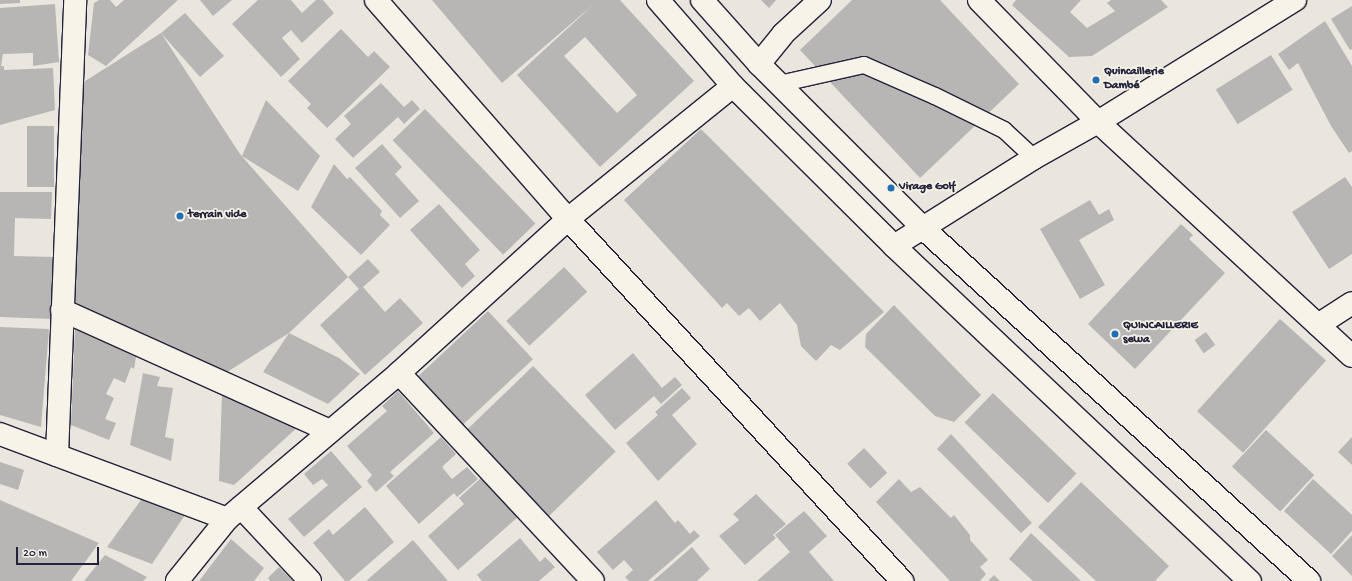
<!DOCTYPE html>
<html>
<head>
<meta charset="utf-8">
<style>
  body { margin:0 }
  #map { position:relative; width:1352px; height:581px; overflow:hidden; background:#eae6de; font-family:"Gochi Hand",sans-serif }
  div>[style] { position:absolute }
  .building>* { inset:0; background:#b8b6b5; transform-origin:0 0 }
  .roads { filter:drop-shadow(1px 0 #22223b) drop-shadow(-1px 0 #22223b) drop-shadow(0 1px #22223b) drop-shadow(0 -1px #22223b) }
  .lane>* { height:16px; margin:-8px; padding:0 8px; transform-origin:8px; border-radius:8px; background:#f7f3e8 }
  .street>* { height:22px; margin:-11px; padding:0 11px; transform-origin:11px; border-radius:11px; background:#f7f3e8 }
  .secondary>* { height:22px; margin:-11px; padding:0 11px; transform-origin:11px; border-radius:11px; background:#f7f3e8 }
  .primary>* { height:22px; margin:-11px; padding:0 11px; transform-origin:11px; border-radius:11px; background:#f7f3e8 }
  .dots>* { width:11px; height:11px; translate:-50% -50%; box-sizing:border-box; border:2px solid #f7f3e8; border-radius:50% }
  span { translate:-50% -50%; white-space:nowrap; text-align:center; line-height:1.15; -webkit-text-stroke:3.5px #f7f3e8; paint-order:stroke }
  .poi-label { font-size:12px; color:#22223b; font-weight:700 }
  .left { translate:0 -50%; text-align:left }
  .scale { position:absolute; left:16px; top:547px; width:83px; height:18px; box-sizing:border-box; border:2px solid #22223b; border-top:0; padding-left:5px; font-size:12px; line-height:14px; white-space:nowrap; color:#22223b; -webkit-text-stroke:3px #f7f3e8; paint-order:stroke }
</style>
</head>
<body>
<div id="map">
  <div class="building">
    <div style="clip-path:polygon(0 0,20px 0,20px 3px,0 4px)"></div>
    <div style="clip-path:polygon(99px 0,110px 0,116px 7px,124px 0,178px 0,106px 66px,88px 55px,94px 3px)"></div>
    <div style="clip-path:polygon(200px 0,232px 0,213px 16px)"></div>
    <div style="clip-path:polygon(258px 0,291px 0,302px 13px,316px 0,323px 0,334px 13px,302px 43px,291px 30px,282px 38px,300px 59px,281px 77px,232px 24px)"></div>
    <div style="clip-path:polygon(evenodd,432px 0,620px 0,694px 81px,600px 167px,517px 75px,594px 4px,502px 83px,432px 0,585px 37px,637px 95px,617px 113px,564px 56px,585px 37px)"></div>
    <div style="clip-path:polygon(761px 0,776px 0,769px 8px)"></div>
    <div style="clip-path:polygon(852px 0,940px 0,1019px 84px,920px 178px,800px 50px)"></div>
    <div style="clip-path:polygon(1016px 0,1081px 0,1070px 12px,1087px 28px,1115px 11px,1107px 3px,1111px 0,1161px 0,1168px 7px,1092px 56px,1069px 57px,1012px 5px)"></div>
    <div style="clip-path:polygon(55px 4px,59px 62px,33px 66px,33px 53px,3px 54px,1px 66px,4px 66px,4px 70px,53px 68px,55px 110px,0 125px,0 8px)"></div>
    <div style="clip-path:polygon(1352px 6px,1352px 49px,1350px 50px,1331px 19px)"></div>
    <div style="clip-path:polygon(185px 13px,224px 56px,200px 77px,161px 33px,240px 154px,348px 277px,368px 259px,380px 272px,363px 287px,385px 312px,400px 298px,423px 323px,365px 375px,320px 325px,359px 289px,348px 277px,289px 333px,216px 379px,62px 310px,71px 90px,161px 33px)"></div>
    <div style="clip-path:polygon(1325px 21px,1352px 66px,1352px 151px,1349px 153px,1331px 126px,1298px 63px,1289px 70px,1278px 54px)"></div>
    <div style="clip-path:polygon(341px 29px,368px 57px,374px 51px,390px 67px,327px 128px,307px 108px,311px 104px,288px 81px)"></div>
    <div style="left:1271px;top:55px;width:41px;height:65px;rotate:58deg"></div>
    <div style="clip-path:polygon(381px 83px,404px 107px,412px 100px,420px 109px,404px 124px,398px 117px,353px 158px,335px 139px,351px 124px,344px 116px)"></div>
    <div style="clip-path:polygon(266px 100px,320px 156px,298px 191px,242px 156px)"></div>
    <div style="left:425px;top:109px;width:159px;height:45px;rotate:46deg"></div>
    <div style="left:27px;top:126px;width:27px;height:61px"></div>
    <div style="clip-path:polygon(701px 129px,884px 312px,840px 350px,831px 345px,816px 361px,801px 346px,797px 325px,780px 303px,760px 321px,749px 308px,739px 316px,727px 303px,722px 308px,624px 200px)"></div>
    <div style="clip-path:polygon(382px 144px,402px 167px,395px 174px,419px 201px,400px 218px,355px 168px)"></div>
    <div style="clip-path:polygon(334px 164px,347px 179px,350px 177px,382px 211px,380px 215px,390px 225px,361px 255px,311px 207px)"></div>
    <div style="clip-path:polygon(1345px 177px,1352px 187px,1352px 254px,1329px 269px,1292px 212px)"></div>
    <div style="clip-path:polygon(0 192px,52px 192px,51px 219px,15px 218px,14px 256px,54px 257px,51px 319px,0 317px)"></div>
    <div style="clip-path:polygon(1090px 200px,1099px 215px,1109px 209px,1114px 220px,1079px 240px,1105px 285px,1080px 299px,1040px 229px)"></div>
    <div style="clip-path:polygon(439px 204px,480px 250px,465px 264px,475px 276px,462px 288px,410px 230px)"></div>
    <div style="clip-path:polygon(1181px 224px,1193px 235px,1189px 239px,1225px 273px,1135px 369px,1088px 324px)"></div>
    <div style="left:564px;top:267px;width:34px;height:79px;rotate:47deg"></div>
    <div style="clip-path:polygon(894px 305px,981px 395px,954px 422px,935px 416px,865px 347px,866px 334px)"></div>
    <div style="left:488px;top:311px;width:66px;height:100px;rotate:47deg"></div>
    <div style="left:1280px;top:319px;width:62px;height:124px;rotate:42deg"></div>
    <div style="clip-path:polygon(0 327px,49px 329px,41px 427px,0 415px)"></div>
    <div style="clip-path:polygon(75px 328px,136px 357px,134px 369px,131px 367px,125px 383px,114px 378px,106px 394px,114px 398px,105px 419px,116px 423px,109px 440px,71px 425px)"></div>
    <div style="left:1206px;top:332px;width:16px;height:14px;rotate:55deg"></div>
    <div style="clip-path:polygon(289px 333px,339px 358px,360px 374px,328px 404px,263px 372px)"></div>
    <div style="clip-path:polygon(633px 353px,662px 388px,675px 377px,682px 385px,661px 404px,654px 396px,615px 430px,585px 395px)"></div>
    <div style="left:533px;top:366px;width:119px;height:93px;rotate:46deg"></div>
    <div style="clip-path:polygon(143px 373px,160px 377px,157px 386px,173px 388px,165px 437px,174px 439px,171px 461px,130px 445px)"></div>
    <div style="clip-path:polygon(682px 388px,691px 398px,672px 415px,697px 444px,658px 481px,626px 443px,658px 415px,655px 412px)"></div>
    <div style="clip-path:polygon(398px 391px,434px 433px,390px 472px,394px 476px,376px 492px,367px 481px,372px 475px,347px 446px,387px 411px,382px 406px)"></div>
    <div style="clip-path:polygon(222px 393px,299px 426px,234px 485px,219px 481px)"></div>
    <div style="left:993px;top:393px;width:116px;height:41px;rotate:44deg"></div>
    <div style="left:1266px;top:430px;width:66px;height:50px;rotate:43deg"></div>
    <div style="clip-path:polygon(951px 434px,1032px 523px,1021px 533px,937px 449px)"></div>
    <div style="clip-path:polygon(441px 437px,456px 454px,442px 467px,452px 479px,467px 467px,478px 479px,457px 497px,454px 493px,419px 524px,386px 486px)"></div>
    <div style="clip-path:polygon(1352px 437px,1352px 465px,1338px 452px)"></div>
    <div style="left:864px;top:448px;width:34px;height:23px;rotate:47deg"></div>
    <div style="clip-path:polygon(331px 451px,362px 487px,304px 537px,288px 519px,328px 485px,322px 479px,313px 485px,304px 474px)"></div>
    <div style="clip-path:polygon(0 462px,24px 470px,18px 490px,0 484px)"></div>
    <div style="clip-path:polygon(482px 477px,519px 516px,458px 570px,428px 536px,464px 504px,459px 498px)"></div>
    <div style="clip-path:polygon(899px 479px,911px 492px,920px 487px,951px 518px,954px 515px,970px 535px,970px 540px,988px 560px,980px 567px,986px 574px,980px 581px,950px 581px,876px 502px)"></div>
    <div style="clip-path:polygon(1313px 479px,1352px 515px,1352px 531px,1331px 554px,1284px 511px)"></div>
    <div style="clip-path:polygon(1081px 482px,1169px 566px,1155px 581px,1096px 581px,1038px 527px)"></div>
    <div style="clip-path:polygon(146px 493px,189px 509px,152px 564px,107px 547px)"></div>
    <div style="clip-path:polygon(756px 494px,786px 524px,773px 535px,776px 538px,745px 565px,719px 536px,739px 520px,733px 514px)"></div>
    <div style="clip-path:polygon(0 500px,99px 543px,71px 581px,0 581px)"></div>
    <div style="clip-path:polygon(656px 500px,675px 523px,678px 520px,690px 534px,694px 530px,700px 536px,648px 581px,629px 581px,625px 577px,633px 570px,624px 560px,613px 570px,597px 552px)"></div>
    <div style="clip-path:polygon(365px 507px,394px 542px,349px 581px,345px 581px,313px 543px,329px 529px,333px 535px)"></div>
    <div style="clip-path:polygon(804px 511px,827px 536px,809px 552px,834px 581px,757px 581px,790px 552px,775px 535px)"></div>
    <div style="clip-path:polygon(1031px 533px,1081px 581px,1033px 581px,1009px 559px)"></div>
    <div style="clip-path:polygon(1352px 535px,1352px 576px,1332px 556px)"></div>
    <div style="clip-path:polygon(520px 538px,540px 562px,545px 557px,555px 567px,539px 581px,482px 581px,477px 575px)"></div>
    <div style="clip-path:polygon(231px 539px,264px 568px,254px 581px,199px 581px)"></div>
    <div style="clip-path:polygon(413px 540px,448px 581px,366px 581px)"></div>
    <div style="clip-path:polygon(692px 547px,710px 569px,697px 581px,653px 581px)"></div>
    <div style="clip-path:polygon(105px 555px,147px 577px,143px 581px,84px 581px)"></div>
    <div style="clip-path:polygon(279px 567px,293px 581px,270px 581px,268px 578px)"></div>
    <div style="clip-path:polygon(994px 575px,1000px 581px,988px 581px)"></div>
  </div>
  <div class="roads">
    <div class="lane">
      <div style="left:779px;top:84px;width:87px;rotate:-12.6deg"></div>
      <div style="left:864px;top:65px;width:77px;rotate:23.6deg"></div>
      <div style="left:935px;top:96px;width:77px;rotate:26.2deg"></div>
      <div style="left:1004px;top:130px;width:41px;rotate:43deg"></div>
    </div>
    <div class="street">
      <div style="left:376px;top:0;width:291px;rotate:48.8deg"></div>
      <div style="left:568px;top:219px;width:493px;rotate:47.3deg"></div>
      <div style="left:979px;top:0;width:170px;rotate:45.7deg"></div>
      <div style="left:1098px;top:122px;width:345px;rotate:42.7deg"></div>
      <div style="left:759px;top:64px;width:38px;rotate:-51deg"></div>
      <div style="left:783px;top:34px;width:50px;rotate:-42.6deg"></div>
      <div style="left:62px;top:310px;width:294px;rotate:24.3deg"></div>
      <div style="left:1318px;top:325px;width:40px;rotate:-32.9deg"></div>
      <div style="left:399px;top:373px;width:284px;rotate:47deg"></div>
      <div style="left:0;top:434px;width:242px;rotate:20.5deg"></div>
      <div style="left:57px;top:455px;width:455px;rotate:-87.7deg"></div>
      <div style="left:241px;top:507px;width:101px;rotate:47deg"></div>
      <div style="left:177px;top:581px;width:80px;rotate:-51.1deg"></div>
      <div style="left:227px;top:519px;width:226px;rotate:-40.3deg"></div>
      <div style="left:399px;top:373px;width:229px;rotate:-42.3deg"></div>
      <div style="left:568px;top:219px;width:212px;rotate:-38.9deg"></div>
    </div>
    <div class="secondary">
      <div style="left:894px;top:246px;width:165px;rotate:-32.2deg"></div>
      <div style="left:1034px;top:158px;width:73px;rotate:-29.4deg"></div>
      <div style="left:1098px;top:122px;width:232px;rotate:-31.8deg"></div>
    </div>
    <div class="primary">
      <div style="left:658px;top:0;width:114px;rotate:48.9deg"></div>
      <div style="left:733px;top:86px;width:227px;rotate:44.8deg"></div>
      <div style="left:894px;top:246px;width:489px;rotate:43.3deg"></div>
      <div style="left:702px;top:0;width:86px;rotate:48.3deg"></div>
      <div style="left:759px;top:64px;width:233px;rotate:45deg"></div>
      <div style="left:924px;top:229px;width:522px;rotate:42.44deg"></div>
    </div>
  </div>
  <div class="dots">
    <div style="left:1096px;top:80px;background:#1f6fb2"></div>
    <div style="left:891px;top:188px;background:#1f6fb2"></div>
    <div style="left:180px;top:216px;background:#1f6fb2"></div>
    <div style="left:1115px;top:334px;background:#1f6fb2"></div>
  </div>
  <div class="poi-label">
    <span class="left" style="left:1104px;top:80px">Quincaillerie<br>Dambé</span>
    <span class="left" style="left:899px;top:188px">Virage Golf</span>
    <span class="left" style="left:188px;top:216px">terrain vide</span>
    <span class="left" style="left:1123px;top:334px">QUINCAILLERIE<br>sewa</span>
  </div>
  <div class="scale">20 m</div>
</div>
</body>
</html>
